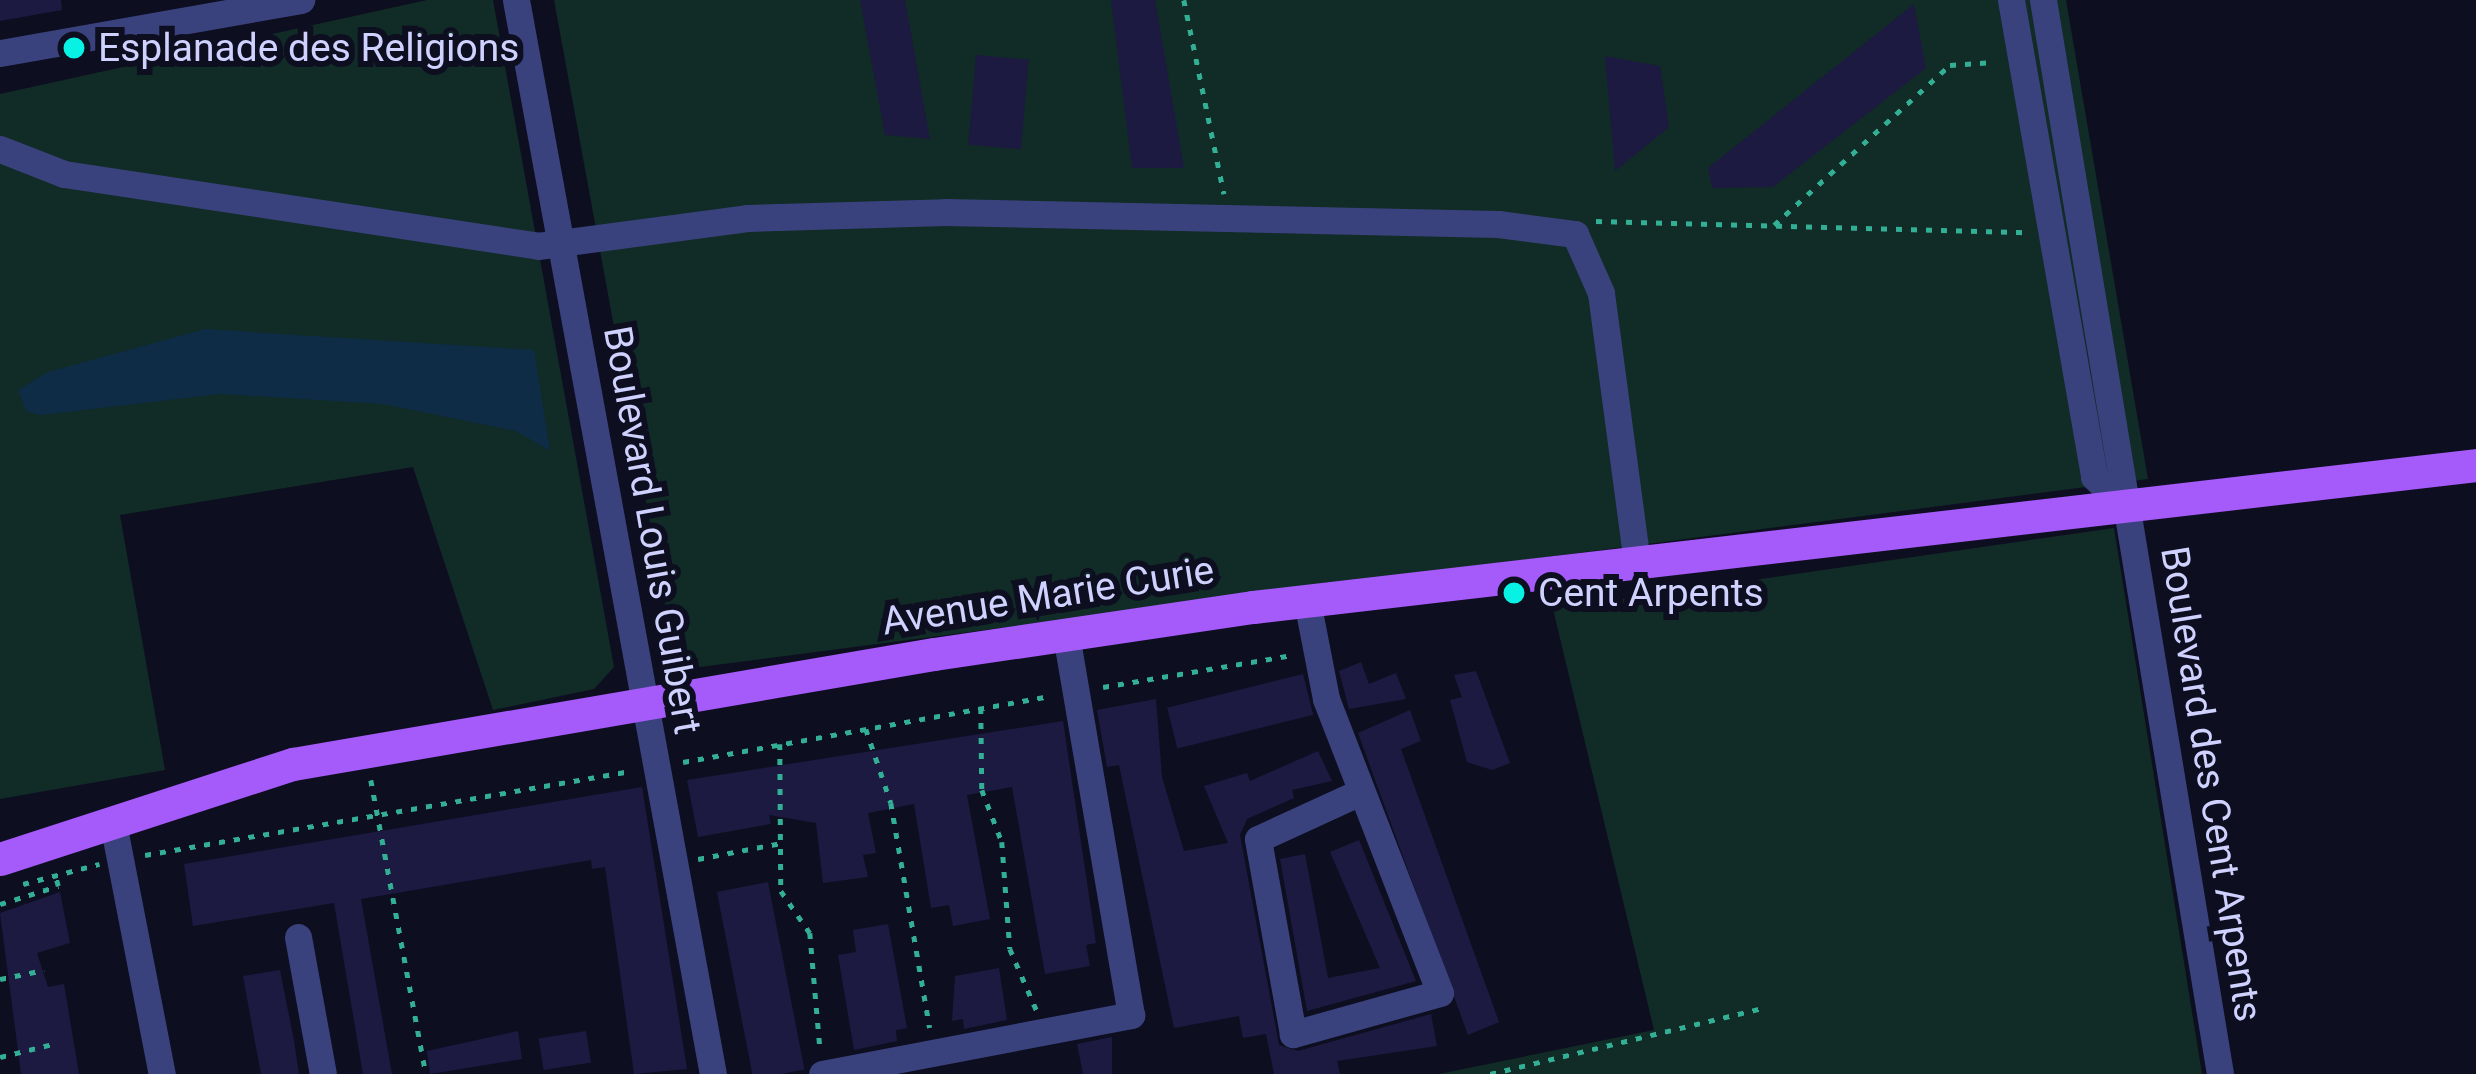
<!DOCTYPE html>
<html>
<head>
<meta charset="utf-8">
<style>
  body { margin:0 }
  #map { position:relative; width:2476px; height:1074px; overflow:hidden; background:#0e0e21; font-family:Roboto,sans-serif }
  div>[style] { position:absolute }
  .green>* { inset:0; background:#112b26 }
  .water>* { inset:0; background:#0e2c45 }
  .building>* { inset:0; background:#1c1a41; transform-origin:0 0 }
  .path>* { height:4.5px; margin-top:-2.25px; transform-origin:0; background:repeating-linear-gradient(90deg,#32af94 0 6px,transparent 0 15px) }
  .minor>* { height:27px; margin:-13.5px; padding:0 13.5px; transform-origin:13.5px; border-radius:13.5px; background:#3a427e }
  .major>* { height:33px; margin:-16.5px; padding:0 16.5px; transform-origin:16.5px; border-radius:16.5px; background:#a55afa }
  .dots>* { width:33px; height:33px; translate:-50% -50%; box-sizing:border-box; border:6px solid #0e0e21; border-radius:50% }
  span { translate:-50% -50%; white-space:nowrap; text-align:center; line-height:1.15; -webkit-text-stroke:12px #0e0e21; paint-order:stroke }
  .poi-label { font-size:39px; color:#cfd1fe }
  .left { translate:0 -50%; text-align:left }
  .street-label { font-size:39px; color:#cfd1fe }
</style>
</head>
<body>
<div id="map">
  <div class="green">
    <div style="clip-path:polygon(427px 0,493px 0,614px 667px,594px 689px,493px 710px,413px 467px,120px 515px,165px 770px,0 799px,0 94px)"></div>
    <div style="clip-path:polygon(554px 0,2066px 0,2148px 479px,677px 670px)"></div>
    <div style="clip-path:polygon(2114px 528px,2202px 1074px,1439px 1074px,1654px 1030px,1553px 609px)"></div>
  </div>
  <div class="water">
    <div style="clip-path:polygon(205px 329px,534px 350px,550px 451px,516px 431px,383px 404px,220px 394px,41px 415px,26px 411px,18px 390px,48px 372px)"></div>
  </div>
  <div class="building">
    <div style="clip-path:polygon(0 0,61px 0,62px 10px,0 21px)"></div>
    <div style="clip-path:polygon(860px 0,905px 0,930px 139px,885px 135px)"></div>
    <div style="clip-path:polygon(1111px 0,1155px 0,1184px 168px,1132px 168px)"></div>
    <div style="clip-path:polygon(1914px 4px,1926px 68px,1773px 187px,1712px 188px,1708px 168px)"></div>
    <div style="left:976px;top:55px;width:53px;height:90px;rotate:5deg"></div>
    <div style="clip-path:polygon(1605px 56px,1660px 66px,1669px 127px,1615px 171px)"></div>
    <div style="clip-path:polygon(1361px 662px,1369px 684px,1396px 673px,1406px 699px,1349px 709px,1339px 671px)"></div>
    <div style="clip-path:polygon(1476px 671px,1510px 763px,1492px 770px,1467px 762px,1450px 700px,1462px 697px,1454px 675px)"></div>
    <div style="left:1303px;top:674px;width:42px;height:140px;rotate:76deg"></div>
    <div style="clip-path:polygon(1156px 699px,1162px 777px,1184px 851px,1228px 843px,1204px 786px,1247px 773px,1250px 781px,1318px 751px,1332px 781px,1292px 790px,1294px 798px,1247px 819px,1240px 835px,1279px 1045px,1298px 1051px,1431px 1014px,1437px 1046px,1337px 1061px,1340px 1074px,1274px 1074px,1266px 1034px,1243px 1038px,1239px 1016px,1174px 1028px,1119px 765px,1107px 767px,1097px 710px)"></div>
    <div style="clip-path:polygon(1410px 710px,1421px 741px,1401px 749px,1499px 1022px,1468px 1035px,1358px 733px)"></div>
    <div style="clip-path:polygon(1063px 721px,1096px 943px,1086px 945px,1090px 966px,1045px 974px,1012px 787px,967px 795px,990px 919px,953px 926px,949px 905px,931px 908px,914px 804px,868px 813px,876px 853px,863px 855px,868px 877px,823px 883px,816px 823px,769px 815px,771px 824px,698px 837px,687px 780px)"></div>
    <div style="clip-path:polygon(642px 787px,687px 1069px,634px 1074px,605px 867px,592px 869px,591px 860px,361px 899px,392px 1074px,363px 1074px,334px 903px,193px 926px,184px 864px)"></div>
    <div style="clip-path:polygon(1359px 840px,1416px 981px,1307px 1011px,1280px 859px,1305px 854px,1328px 978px,1380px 968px,1330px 852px)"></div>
    <div style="left:768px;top:882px;width:191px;height:52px;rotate:79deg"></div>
    <div style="clip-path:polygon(60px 892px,70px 943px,37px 953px,48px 987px,64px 984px,79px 1074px,21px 1074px,0 913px)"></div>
    <div style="clip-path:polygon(888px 924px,907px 1028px,896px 1030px,897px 1041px,854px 1050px,838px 955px,856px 952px,853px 930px)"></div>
    <div style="clip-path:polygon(999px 968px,1007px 1020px,964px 1029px,963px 1019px,952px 1021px,955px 976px)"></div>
    <div style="clip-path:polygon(280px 970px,294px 1041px,299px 1074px,261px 1074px,252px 1026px,243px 976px)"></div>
    <div style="clip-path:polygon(518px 1031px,522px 1059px,430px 1074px,427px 1051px)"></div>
    <div style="left:586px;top:1031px;width:32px;height:48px;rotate:81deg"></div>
    <div style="clip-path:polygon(1112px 1037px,1112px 1074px,1083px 1074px,1077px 1044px)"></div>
  </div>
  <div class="path">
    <div style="left:1184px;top:0;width:198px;rotate:78.3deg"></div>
    <div style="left:1596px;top:221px;width:431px;rotate:1.5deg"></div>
    <div style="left:1774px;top:225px;width:238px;rotate:-42.3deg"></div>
    <div style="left:1950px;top:65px;width:44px;rotate:-3.9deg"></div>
    <div style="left:1103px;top:687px;width:192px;rotate:-9.6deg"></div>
    <div style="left:981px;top:708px;width:82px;rotate:89.3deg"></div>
    <div style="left:982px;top:790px;width:56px;rotate:69deg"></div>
    <div style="left:1002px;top:842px;width:107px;rotate:85.7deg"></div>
    <div style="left:1010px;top:949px;width:68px;rotate:66.5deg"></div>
    <div style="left:866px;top:729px;width:78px;rotate:71.3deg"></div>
    <div style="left:891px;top:803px;width:228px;rotate:80.2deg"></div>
    <div style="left:780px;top:744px;width:147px;rotate:89.6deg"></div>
    <div style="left:781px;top:891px;width:51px;rotate:55.4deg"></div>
    <div style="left:810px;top:933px;width:115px;rotate:85deg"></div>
    <div style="left:683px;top:762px;width:373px;rotate:-10.2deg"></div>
    <div style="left:371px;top:780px;width:299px;rotate:79.4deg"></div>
    <div style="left:145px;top:855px;width:493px;rotate:-9.8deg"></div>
    <div style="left:698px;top:859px;width:85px;rotate:-10.9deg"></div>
    <div style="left:23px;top:884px;width:79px;rotate:-14.7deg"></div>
    <div style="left:0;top:904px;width:61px;rotate:-17.2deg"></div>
    <div style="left:58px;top:886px;width:11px;rotate:-105deg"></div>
    <div style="left:0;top:979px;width:45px;rotate:-11.6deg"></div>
    <div style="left:0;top:1057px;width:59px;rotate:-13.8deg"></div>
    <div style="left:1490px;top:1074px;width:280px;rotate:-13.6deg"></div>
  </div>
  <div class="minor">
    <div style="left:516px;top:0;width:1092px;rotate:79.61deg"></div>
    <div style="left:2011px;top:0;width:484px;rotate:80.1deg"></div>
    <div style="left:2094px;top:477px;width:42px;rotate:43.1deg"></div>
    <div style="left:2043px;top:0;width:1088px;rotate:80.64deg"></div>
    <div style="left:0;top:53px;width:306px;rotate:-10deg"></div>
    <div style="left:0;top:149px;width:69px;rotate:21.3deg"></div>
    <div style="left:64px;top:174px;width:479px;rotate:8.6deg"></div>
    <div style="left:538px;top:246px;width:211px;rotate:-7.6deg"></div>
    <div style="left:747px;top:218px;width:198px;rotate:-1.7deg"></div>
    <div style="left:945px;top:212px;width:553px;rotate:1.24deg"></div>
    <div style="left:1498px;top:224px;width:78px;rotate:7.4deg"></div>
    <div style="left:1575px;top:234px;width:64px;rotate:66.2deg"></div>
    <div style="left:1601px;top:293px;width:271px;rotate:82.4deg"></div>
    <div style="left:1307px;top:601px;width:100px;rotate:79deg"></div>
    <div style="left:1326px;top:699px;width:315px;rotate:68.8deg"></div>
    <div style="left:1440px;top:993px;width:153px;rotate:164.4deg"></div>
    <div style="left:1293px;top:1034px;width:198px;rotate:-100.2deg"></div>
    <div style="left:1258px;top:839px;width:112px;rotate:-24.7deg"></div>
    <div style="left:113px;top:823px;width:256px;rotate:79deg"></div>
    <div style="left:298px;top:937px;width:139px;rotate:79.7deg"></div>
    <div style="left:822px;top:1074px;width:315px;rotate:-10.8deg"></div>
    <div style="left:1131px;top:1015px;width:386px;rotate:-99.7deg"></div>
  </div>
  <div class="major">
    <div style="left:0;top:859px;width:308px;rotate:-18deg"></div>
    <div style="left:293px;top:764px;width:650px;rotate:-9.74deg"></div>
    <div style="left:934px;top:654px;width:322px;rotate:-8.4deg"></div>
    <div style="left:1253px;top:607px;width:1231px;rotate:-6.62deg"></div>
  </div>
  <div class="dots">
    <div style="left:74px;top:48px;background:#07f1e4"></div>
    <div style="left:1514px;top:593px;background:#07f1e4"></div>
  </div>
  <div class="poi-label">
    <span class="left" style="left:98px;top:48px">Esplanade des Religions</span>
    <span class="left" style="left:1538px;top:593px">Cent Arpents</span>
  </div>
  <div class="street-label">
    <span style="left:652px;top:530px;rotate:80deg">Boulevard Louis Guibert</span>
    <span style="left:1048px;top:596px;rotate:-9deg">Avenue Marie Curie</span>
    <span style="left:2211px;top:784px;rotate:81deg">Boulevard des Cent Arpents</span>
  </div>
</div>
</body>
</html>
